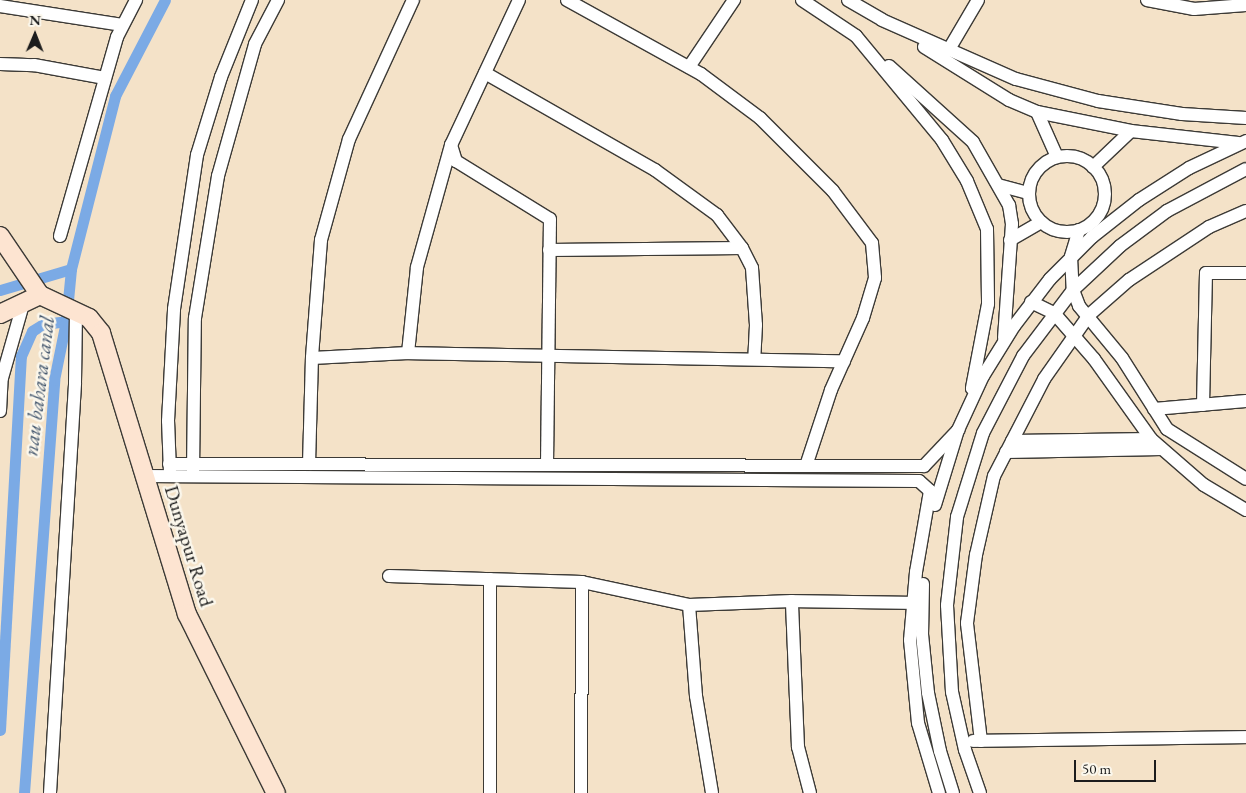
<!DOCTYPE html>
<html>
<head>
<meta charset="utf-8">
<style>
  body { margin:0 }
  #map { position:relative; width:1246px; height:793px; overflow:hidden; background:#f4e2c8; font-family:"EB Garamond",serif }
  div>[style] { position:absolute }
  .canal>* { height:11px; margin:-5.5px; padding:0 5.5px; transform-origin:5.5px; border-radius:5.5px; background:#7baae5 }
  .roads { filter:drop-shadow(1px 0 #3c3a36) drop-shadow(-1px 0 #3c3a36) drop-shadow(0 1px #3c3a36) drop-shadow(0 -1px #3c3a36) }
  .street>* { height:12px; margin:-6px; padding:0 6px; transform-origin:6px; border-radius:6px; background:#fff }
  .street>.ring { margin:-6px; padding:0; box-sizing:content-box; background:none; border:12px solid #fff; border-radius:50% }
  .secondary>* { height:18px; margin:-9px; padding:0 9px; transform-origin:9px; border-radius:9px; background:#fde4d1 }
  span { translate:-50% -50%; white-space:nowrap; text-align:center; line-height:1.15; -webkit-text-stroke:5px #fbf7ec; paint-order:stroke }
  .street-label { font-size:20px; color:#1c1c1c }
  .water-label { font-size:21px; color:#42556c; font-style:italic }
  .north { position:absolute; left:10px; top:10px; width:50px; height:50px; -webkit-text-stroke:4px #fbf7ec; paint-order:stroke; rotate:1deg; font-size:14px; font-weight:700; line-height:20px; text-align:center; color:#1c1c1c }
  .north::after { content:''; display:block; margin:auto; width:18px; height:22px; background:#1c1c1c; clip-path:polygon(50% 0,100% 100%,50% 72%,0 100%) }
  .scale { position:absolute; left:1074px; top:760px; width:82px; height:22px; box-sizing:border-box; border:2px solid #1c1c1c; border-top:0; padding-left:6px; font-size:15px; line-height:18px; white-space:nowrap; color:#1c1c1c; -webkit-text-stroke:4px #fbf7ec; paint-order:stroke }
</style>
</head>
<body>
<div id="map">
  <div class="canal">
    <div style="left:0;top:290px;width:74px;rotate:-16.5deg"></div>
    <div style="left:0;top:730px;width:375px;rotate:-86.8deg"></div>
    <div style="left:21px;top:356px;width:27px;rotate:-66deg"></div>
    <div style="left:32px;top:331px;width:13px;rotate:-32deg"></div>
    <div style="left:43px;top:324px;width:23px;rotate:-7deg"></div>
    <div style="left:24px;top:793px;width:414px;rotate:-85.8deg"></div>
    <div style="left:54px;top:380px;width:60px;rotate:-78.5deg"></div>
    <div style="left:66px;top:321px;width:52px;rotate:-84.5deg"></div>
    <div style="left:71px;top:269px;width:179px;rotate:-75.7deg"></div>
    <div style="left:115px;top:96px;width:108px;rotate:-62.5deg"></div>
  </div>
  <div class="roads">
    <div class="street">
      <div style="left:413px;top:0;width:153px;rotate:114.7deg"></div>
      <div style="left:349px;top:139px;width:105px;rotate:105.5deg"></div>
      <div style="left:321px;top:240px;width:118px;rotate:94.4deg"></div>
      <div style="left:312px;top:358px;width:96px;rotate:-3deg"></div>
      <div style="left:408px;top:353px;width:86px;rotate:-84deg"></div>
      <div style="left:417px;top:267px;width:127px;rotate:-74.4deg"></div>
      <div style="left:519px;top:0;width:160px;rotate:115.1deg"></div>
      <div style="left:451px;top:145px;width:17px;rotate:73deg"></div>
      <div style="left:456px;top:161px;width:110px;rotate:31.7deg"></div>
      <div style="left:550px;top:219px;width:246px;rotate:90.7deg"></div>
      <div style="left:567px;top:0;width:153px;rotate:28.9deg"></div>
      <div style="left:701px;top:74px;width:74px;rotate:36.7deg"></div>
      <div style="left:760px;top:118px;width:103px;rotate:45deg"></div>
      <div style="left:833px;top:191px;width:65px;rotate:53.1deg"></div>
      <div style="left:872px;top:243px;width:35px;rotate:85deg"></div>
      <div style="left:875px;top:278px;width:42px;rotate:106.7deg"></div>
      <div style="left:863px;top:318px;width:79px;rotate:114deg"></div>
      <div style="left:831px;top:390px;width:80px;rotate:108.2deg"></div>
      <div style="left:802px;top:0;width:65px;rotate:33.7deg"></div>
      <div style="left:856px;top:36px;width:135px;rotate:50.4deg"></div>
      <div style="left:942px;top:140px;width:48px;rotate:58.6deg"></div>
      <div style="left:967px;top:181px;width:52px;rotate:67.4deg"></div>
      <div style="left:987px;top:229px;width:75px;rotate:89.2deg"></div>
      <div style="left:988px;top:304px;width:86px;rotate:100.8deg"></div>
      <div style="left:848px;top:0;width:39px;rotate:30deg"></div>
      <div style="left:882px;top:20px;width:146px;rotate:23.8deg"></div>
      <div style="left:1016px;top:79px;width:85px;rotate:15deg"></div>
      <div style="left:1098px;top:101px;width:85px;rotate:8.8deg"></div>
      <div style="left:1182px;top:114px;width:64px;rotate:3.6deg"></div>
      <div style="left:1147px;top:0;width:48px;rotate:10.8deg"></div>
      <div style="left:1194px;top:9px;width:52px;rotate:-4.4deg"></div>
      <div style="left:0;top:6px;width:124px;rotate:8.8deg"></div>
      <div style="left:924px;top:47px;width:100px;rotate:31.9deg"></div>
      <div style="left:1009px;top:100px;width:30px;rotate:23deg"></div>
      <div style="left:1037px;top:112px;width:96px;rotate:11.4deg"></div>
      <div style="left:1131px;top:131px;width:108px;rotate:6.4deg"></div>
      <div style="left:948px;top:51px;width:59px;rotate:-59.5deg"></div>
      <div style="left:0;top:64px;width:34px;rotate:2deg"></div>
      <div style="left:34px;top:65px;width:72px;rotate:10.4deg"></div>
      <div style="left:889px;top:66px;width:113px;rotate:42.1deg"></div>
      <div style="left:973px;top:142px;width:73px;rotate:60.3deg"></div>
      <div style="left:1009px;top:205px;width:19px;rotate:81deg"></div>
      <div style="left:1012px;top:224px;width:114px;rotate:94deg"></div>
      <div style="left:689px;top:67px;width:81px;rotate:-56.1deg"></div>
      <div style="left:485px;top:73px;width:196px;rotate:29.7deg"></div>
      <div style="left:655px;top:170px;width:77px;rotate:36deg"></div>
      <div style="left:717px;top:215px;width:41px;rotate:52.9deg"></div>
      <div style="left:1037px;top:112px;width:49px;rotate:66deg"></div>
      <div class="ring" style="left:1029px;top:156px;width:64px;height:64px"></div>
      <div style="left:1093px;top:167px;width:52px;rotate:-43.5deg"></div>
      <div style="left:998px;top:185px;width:31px;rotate:15deg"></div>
      <div style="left:1079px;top:230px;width:28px;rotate:107deg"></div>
      <div style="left:1071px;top:257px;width:33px;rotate:87deg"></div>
      <div style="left:1073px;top:290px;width:17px;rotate:69deg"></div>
      <div style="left:1079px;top:306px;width:67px;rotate:50.4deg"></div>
      <div style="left:1122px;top:358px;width:84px;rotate:57.6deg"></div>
      <div style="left:1167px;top:429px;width:93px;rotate:32.3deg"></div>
      <div style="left:60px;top:236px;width:207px;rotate:-74deg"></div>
      <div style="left:117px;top:37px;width:42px;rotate:-62.8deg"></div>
      <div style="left:1010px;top:240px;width:36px;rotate:-30deg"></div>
      <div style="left:549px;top:250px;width:193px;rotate:-0.6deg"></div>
      <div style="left:742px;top:248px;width:22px;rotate:63deg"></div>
      <div style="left:752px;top:268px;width:57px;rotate:86deg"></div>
      <div style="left:756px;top:325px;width:34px;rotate:93deg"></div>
      <div style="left:1031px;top:302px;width:25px;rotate:26deg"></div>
      <div style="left:1054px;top:313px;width:61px;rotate:49deg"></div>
      <div style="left:1094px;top:359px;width:98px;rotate:54.5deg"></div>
      <div style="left:1151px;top:439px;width:70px;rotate:41deg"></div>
      <div style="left:1204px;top:485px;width:49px;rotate:30.8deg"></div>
      <div style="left:408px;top:353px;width:436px;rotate:1.1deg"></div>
      <div style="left:1203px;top:405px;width:132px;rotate:-88.7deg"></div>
      <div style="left:1206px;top:273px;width:40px"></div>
      <div style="left:1154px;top:409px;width:92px;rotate:-5deg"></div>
      <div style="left:0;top:411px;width:33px;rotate:-87deg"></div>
      <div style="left:2px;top:378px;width:80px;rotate:-74.1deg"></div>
      <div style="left:1012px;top:441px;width:139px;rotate:-0.8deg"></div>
      <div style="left:1006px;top:452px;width:156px;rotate:-1.1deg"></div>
      <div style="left:169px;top:464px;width:755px;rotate:0.15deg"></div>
      <div style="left:924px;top:466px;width:50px;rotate:-46.6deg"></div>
      <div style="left:309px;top:464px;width:106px;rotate:-88.4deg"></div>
      <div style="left:170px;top:472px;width:51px;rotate:-92.2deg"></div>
      <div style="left:168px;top:421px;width:112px;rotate:-86.9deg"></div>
      <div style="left:174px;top:309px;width:156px;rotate:-81.5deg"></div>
      <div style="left:197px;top:155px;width:82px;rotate:-72.9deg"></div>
      <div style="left:221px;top:77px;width:83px;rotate:-68.1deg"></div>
      <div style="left:193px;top:472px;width:154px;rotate:-89.3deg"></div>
      <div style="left:195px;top:318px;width:144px;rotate:-80.8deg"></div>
      <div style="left:218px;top:176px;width:137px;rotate:-74.3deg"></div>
      <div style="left:255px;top:44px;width:50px;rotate:-62.4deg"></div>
      <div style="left:145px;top:476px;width:774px;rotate:0.37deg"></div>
      <div style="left:919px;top:481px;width:15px;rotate:42deg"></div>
      <div style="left:930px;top:491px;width:82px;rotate:99.8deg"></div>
      <div style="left:916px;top:572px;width:68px;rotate:95deg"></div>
      <div style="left:910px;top:640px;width:83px;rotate:84.5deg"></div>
      <div style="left:918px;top:723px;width:73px;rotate:73.3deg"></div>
      <div style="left:935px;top:505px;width:78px;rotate:-73deg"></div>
      <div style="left:958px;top:430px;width:60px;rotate:-65.2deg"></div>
      <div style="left:983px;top:376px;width:59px;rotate:-58.2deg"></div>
      <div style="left:1014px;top:326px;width:59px;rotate:-52.5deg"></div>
      <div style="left:1050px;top:279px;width:59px;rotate:-45deg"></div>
      <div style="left:1092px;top:237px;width:60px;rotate:-38.2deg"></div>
      <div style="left:1139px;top:200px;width:59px;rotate:-32.6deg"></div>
      <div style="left:1189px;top:168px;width:63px;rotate:-25.3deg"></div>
      <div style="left:389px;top:576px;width:193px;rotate:1.8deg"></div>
      <div style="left:582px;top:582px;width:109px;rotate:12.1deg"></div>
      <div style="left:689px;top:605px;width:103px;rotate:-2.2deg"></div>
      <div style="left:923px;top:584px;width:50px;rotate:91.1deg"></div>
      <div style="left:922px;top:634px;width:59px;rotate:84.2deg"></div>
      <div style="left:928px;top:693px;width:59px;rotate:78.3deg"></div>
      <div style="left:940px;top:751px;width:44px;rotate:72.8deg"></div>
      <div style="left:689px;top:605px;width:91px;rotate:85.6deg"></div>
      <div style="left:696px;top:696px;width:98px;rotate:80.6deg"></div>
      <div style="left:973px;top:741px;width:273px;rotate:-0.8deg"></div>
      <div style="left:981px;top:741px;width:119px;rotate:-96.8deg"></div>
      <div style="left:967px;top:623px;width:69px;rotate:-82.5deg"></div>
      <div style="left:976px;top:555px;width:81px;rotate:-77.2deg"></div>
      <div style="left:994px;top:476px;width:109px;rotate:-62.7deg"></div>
      <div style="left:1044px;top:379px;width:78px;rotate:-54.9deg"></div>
      <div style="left:1089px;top:315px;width:53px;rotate:-41.2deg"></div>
      <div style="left:1129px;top:280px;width:96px;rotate:-33.5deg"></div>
      <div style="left:1209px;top:227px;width:40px;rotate:-23.4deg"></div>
      <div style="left:50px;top:793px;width:411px;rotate:-86.5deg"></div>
      <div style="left:75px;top:383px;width:72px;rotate:-89.2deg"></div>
      <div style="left:490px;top:793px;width:214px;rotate:-90deg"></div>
      <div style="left:581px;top:793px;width:211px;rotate:-89.7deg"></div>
      <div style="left:810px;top:793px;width:48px;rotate:-104.6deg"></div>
      <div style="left:798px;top:747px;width:146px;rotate:-92.4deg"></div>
      <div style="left:792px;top:601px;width:121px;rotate:0.9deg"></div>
      <div style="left:980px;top:793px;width:46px;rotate:-109.2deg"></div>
      <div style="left:965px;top:750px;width:59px;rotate:-102.6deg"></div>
      <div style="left:952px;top:692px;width:87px;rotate:-93.3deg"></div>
      <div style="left:947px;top:605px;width:89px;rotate:-83.5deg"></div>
      <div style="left:957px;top:517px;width:88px;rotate:-72.8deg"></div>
      <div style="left:983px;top:433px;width:87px;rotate:-62.5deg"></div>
      <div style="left:1023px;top:356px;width:83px;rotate:-52.9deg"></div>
      <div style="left:1073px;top:290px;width:64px;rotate:-43.1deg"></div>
      <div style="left:1120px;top:246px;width:59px;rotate:-36.7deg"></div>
      <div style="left:1167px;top:211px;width:89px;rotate:-28deg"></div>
    </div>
    <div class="secondary">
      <div style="left:0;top:236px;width:71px;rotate:55.9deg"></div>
      <div style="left:40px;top:295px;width:54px;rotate:25.1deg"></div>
      <div style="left:89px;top:318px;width:19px;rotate:51deg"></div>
      <div style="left:101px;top:333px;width:294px;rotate:73deg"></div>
      <div style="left:187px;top:614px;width:200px;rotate:63.6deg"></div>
      <div style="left:0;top:314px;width:44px;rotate:-25.4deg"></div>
    </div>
  </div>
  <div class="street-label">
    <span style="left:189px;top:546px;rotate:73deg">Dunyapur Road</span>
  </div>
  <div class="water-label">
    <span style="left:39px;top:386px;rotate:-83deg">nau bahara canal</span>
  </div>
  <div class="north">N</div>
  <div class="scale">50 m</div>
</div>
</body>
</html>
